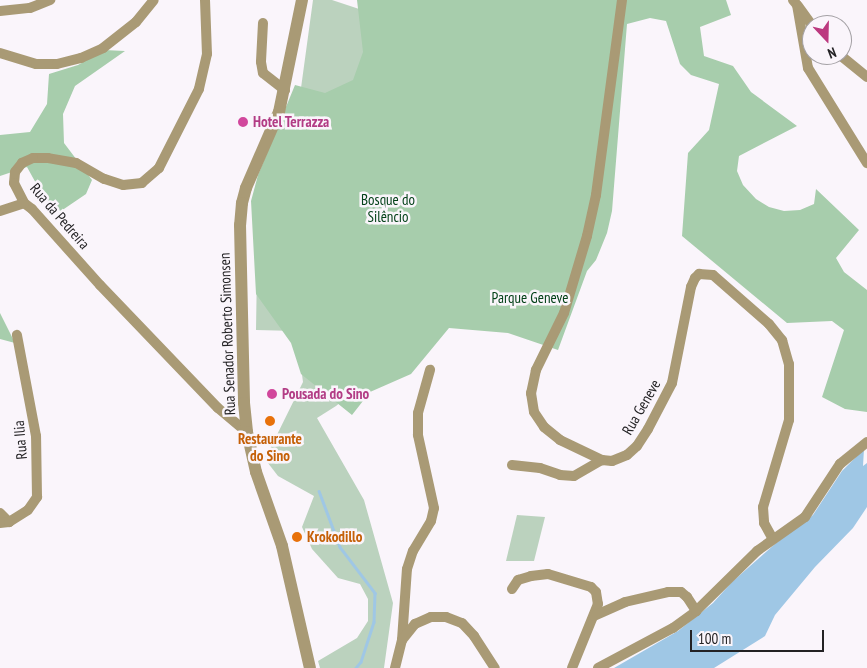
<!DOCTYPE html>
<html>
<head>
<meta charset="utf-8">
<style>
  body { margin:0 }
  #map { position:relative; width:867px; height:668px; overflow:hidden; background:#faf5fb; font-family:"PT Sans Narrow",sans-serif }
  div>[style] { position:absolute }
  .green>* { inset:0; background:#bbd2be }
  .forest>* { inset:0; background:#a7cdac }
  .water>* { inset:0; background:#9fc7e5 }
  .stream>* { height:2.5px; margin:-1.25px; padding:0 1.25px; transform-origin:1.25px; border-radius:1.25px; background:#9fc7e5 }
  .minor>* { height:10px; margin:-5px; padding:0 5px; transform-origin:5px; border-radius:5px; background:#a99a75 }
  .tertiary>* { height:12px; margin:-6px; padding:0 6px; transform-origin:6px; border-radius:6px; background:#a99a75 }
  .dots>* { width:14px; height:14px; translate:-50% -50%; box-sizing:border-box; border:2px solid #faf5fb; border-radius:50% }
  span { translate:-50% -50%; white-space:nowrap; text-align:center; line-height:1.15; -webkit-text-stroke:5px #faf5fb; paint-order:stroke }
  .hotel-label { font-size:15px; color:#b23c85; font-weight:700 }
  .left { translate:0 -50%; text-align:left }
  .park-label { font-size:15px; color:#044219 }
  .street-label { font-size:15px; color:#232224 }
  .food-label { font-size:15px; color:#c56008; font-weight:700 }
  .north { position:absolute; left:802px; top:15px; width:50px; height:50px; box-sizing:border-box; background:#faf5fb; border:1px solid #a4a1a5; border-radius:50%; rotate:159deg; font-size:14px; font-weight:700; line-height:20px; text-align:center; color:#232224 }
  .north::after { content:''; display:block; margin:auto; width:18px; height:22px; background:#bc397f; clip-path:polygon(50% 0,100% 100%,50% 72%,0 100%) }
  .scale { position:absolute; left:690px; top:630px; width:134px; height:22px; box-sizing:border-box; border:2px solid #232224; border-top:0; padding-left:6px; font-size:15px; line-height:18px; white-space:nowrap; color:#232224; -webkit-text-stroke:4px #faf5fb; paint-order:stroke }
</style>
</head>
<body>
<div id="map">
  <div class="green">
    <div style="clip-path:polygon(313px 0,332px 0,555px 74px,430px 328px,336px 406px,317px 418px,364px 500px,393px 603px,384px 668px,320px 668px,318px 661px,357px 638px,368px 621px,368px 599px,360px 584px,338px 578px,312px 549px,302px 527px,314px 496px,278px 476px,261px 454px,268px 453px,303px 382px,296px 331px,256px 330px,258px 206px,301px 88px)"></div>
    <div style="clip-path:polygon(517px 515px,545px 517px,534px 561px,506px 561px)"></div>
  </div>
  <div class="forest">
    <div style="clip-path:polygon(357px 0,726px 0,731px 15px,700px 27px,704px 56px,733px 66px,751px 92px,797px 126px,739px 156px,737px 171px,743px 185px,756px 199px,769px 207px,784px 211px,800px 210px,814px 204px,816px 189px,859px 230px,836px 258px,844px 272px,867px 290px,867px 412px,845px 409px,822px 397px,844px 330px,832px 321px,787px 323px,682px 236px,688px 153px,709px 130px,719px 84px,691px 75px,680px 64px,666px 21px,650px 18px,627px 24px,612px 211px,607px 233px,596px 260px,587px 271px,558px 350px,508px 333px,449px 328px,411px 374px,370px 392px,352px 415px,301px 374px,291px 343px,256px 294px,251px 201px,258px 175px,295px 85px,325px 93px,353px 80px,363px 52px)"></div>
    <div style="clip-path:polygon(104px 50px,125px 51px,75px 86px,63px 114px,64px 143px,92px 180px,86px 194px,61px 211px,48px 205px,27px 167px,0 176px,0 135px,30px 132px,47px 104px,49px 74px,78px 65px)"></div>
    <div style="clip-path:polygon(0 313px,15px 343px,0 339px)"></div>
  </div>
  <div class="water">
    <div style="clip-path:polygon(864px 449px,863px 466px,867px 463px,867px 507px,853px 528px,815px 567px,775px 615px,765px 636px,714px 668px,614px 668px,678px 631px,713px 603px,732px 582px,775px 544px,813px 515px,842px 471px)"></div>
  </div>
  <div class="stream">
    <div style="left:319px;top:491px;width:60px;rotate:69.4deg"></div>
    <div style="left:340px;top:547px;width:58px;rotate:52.7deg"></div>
    <div style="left:375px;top:593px;width:29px;rotate:92deg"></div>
    <div style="left:374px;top:622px;width:42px;rotate:108deg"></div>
    <div style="left:361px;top:662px;width:8px;rotate:130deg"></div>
  </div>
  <div class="minor">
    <div style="left:205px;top:0;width:54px;rotate:87.9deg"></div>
    <div style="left:207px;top:54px;width:36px;rotate:103deg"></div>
    <div style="left:199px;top:89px;width:89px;rotate:116.9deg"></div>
    <div style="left:159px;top:168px;width:23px;rotate:139deg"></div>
    <div style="left:142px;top:183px;width:19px;rotate:174deg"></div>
    <div style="left:123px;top:185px;width:20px;rotate:-162deg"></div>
    <div style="left:104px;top:179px;width:32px;rotate:-150deg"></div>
    <div style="left:76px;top:163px;width:28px;rotate:-170deg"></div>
    <div style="left:48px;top:158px;width:15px;rotate:180deg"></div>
    <div style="left:33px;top:158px;width:12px;rotate:156deg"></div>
    <div style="left:22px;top:163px;width:11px;rotate:128deg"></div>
    <div style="left:15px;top:172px;width:11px;rotate:95deg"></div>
    <div style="left:14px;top:183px;width:22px;rotate:63deg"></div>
    <div style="left:24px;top:203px;width:10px;rotate:37deg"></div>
    <div style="left:32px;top:209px;width:102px;rotate:48.2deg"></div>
    <div style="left:100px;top:285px;width:170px;rotate:46.2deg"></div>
    <div style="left:218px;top:408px;width:38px;rotate:40deg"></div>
    <div style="left:622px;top:0;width:197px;rotate:97.6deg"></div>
    <div style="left:596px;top:195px;width:42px;rotate:102.4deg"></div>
    <div style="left:587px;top:236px;width:80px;rotate:106.6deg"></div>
    <div style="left:564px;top:313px;width:64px;rotate:116.2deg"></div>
    <div style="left:536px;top:370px;width:24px;rotate:102deg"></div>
    <div style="left:531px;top:393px;width:19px;rotate:81deg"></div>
    <div style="left:534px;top:412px;width:18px;rotate:56deg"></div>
    <div style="left:544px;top:427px;width:21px;rotate:39deg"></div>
    <div style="left:560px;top:440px;width:47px;rotate:25.5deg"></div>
    <div style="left:602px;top:460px;width:10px;rotate:6deg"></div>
    <div style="left:612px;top:461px;width:16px;rotate:-22deg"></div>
    <div style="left:627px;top:455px;width:13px;rotate:-42deg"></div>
    <div style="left:637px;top:446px;width:20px;rotate:-57deg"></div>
    <div style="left:648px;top:429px;width:52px;rotate:-62.4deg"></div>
    <div style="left:672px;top:383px;width:98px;rotate:-78.8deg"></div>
    <div style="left:691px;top:287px;width:10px;rotate:-66deg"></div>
    <div style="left:695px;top:278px;width:6px;rotate:-45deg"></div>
    <div style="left:699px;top:274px;width:14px;rotate:4deg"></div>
    <div style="left:713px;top:275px;width:74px;rotate:41.2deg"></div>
    <div style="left:769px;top:324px;width:21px;rotate:51deg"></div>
    <div style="left:782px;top:340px;width:25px;rotate:74deg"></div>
    <div style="left:789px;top:364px;width:56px;rotate:90deg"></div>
    <div style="left:789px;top:420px;width:91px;rotate:106.6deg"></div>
    <div style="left:763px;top:507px;width:16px;rotate:86deg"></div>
    <div style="left:764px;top:523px;width:18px;rotate:61deg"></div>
    <div style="left:793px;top:0;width:6px;rotate:51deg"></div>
    <div style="left:797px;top:5px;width:64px;rotate:80.1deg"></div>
    <div style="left:808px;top:68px;width:112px;rotate:58.2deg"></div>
    <div style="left:798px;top:6px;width:24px;rotate:54deg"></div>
    <div style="left:0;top:11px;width:30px;rotate:-6deg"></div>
    <div style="left:30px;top:8px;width:22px;rotate:-22deg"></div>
    <div style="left:263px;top:23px;width:39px;rotate:93deg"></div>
    <div style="left:261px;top:62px;width:11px;rotate:80deg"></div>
    <div style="left:263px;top:73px;width:28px;rotate:38deg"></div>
    <div style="left:0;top:53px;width:38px;rotate:17deg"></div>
    <div style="left:36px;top:64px;width:21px"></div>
    <div style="left:57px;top:64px;width:25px;rotate:-14deg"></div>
    <div style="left:81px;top:58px;width:24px;rotate:-24deg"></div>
    <div style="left:103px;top:48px;width:42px;rotate:-38.2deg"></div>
    <div style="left:136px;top:22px;width:28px;rotate:-51deg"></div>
    <div style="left:840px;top:55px;width:35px;rotate:39deg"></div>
    <div style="left:0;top:211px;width:25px;rotate:-18deg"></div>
    <div style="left:512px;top:465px;width:28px;rotate:6deg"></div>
    <div style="left:540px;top:468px;width:21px;rotate:19deg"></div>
    <div style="left:560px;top:475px;width:14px;rotate:4deg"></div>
    <div style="left:574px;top:476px;width:32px;rotate:-30deg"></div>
    <div style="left:0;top:513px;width:13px;rotate:45deg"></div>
    <div style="left:0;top:523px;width:9px;rotate:-6deg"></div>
    <div style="left:9px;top:522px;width:22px;rotate:-32deg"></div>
    <div style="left:28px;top:510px;width:16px;rotate:-55deg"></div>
    <div style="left:37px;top:497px;width:61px;rotate:-90.9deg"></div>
    <div style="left:36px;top:436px;width:103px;rotate:-100.7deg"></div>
    <div style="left:512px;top:589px;width:11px;rotate:-56deg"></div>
    <div style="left:518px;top:580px;width:14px;rotate:-17deg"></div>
    <div style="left:531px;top:576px;width:17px;rotate:-7deg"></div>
    <div style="left:548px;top:574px;width:45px;rotate:16.8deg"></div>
    <div style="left:591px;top:587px;width:7px;rotate:45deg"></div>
    <div style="left:596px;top:592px;width:12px;rotate:81deg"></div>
    <div style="left:598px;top:604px;width:69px;rotate:112.1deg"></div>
    <div style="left:594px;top:616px;width:34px;rotate:-24deg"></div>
    <div style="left:625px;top:602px;width:44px;rotate:-13.1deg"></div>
    <div style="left:668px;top:592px;width:13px"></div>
    <div style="left:681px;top:592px;width:8px;rotate:40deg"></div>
    <div style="left:687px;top:597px;width:17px;rotate:57deg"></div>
    <div style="left:402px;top:640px;width:71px;rotate:-86deg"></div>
    <div style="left:407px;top:569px;width:19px;rotate:-72deg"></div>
    <div style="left:413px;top:551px;width:35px;rotate:-59deg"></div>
    <div style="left:431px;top:521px;width:13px;rotate:-77deg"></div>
    <div style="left:434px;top:508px;width:75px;rotate:-102.4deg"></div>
    <div style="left:418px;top:435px;width:22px;rotate:-90deg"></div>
    <div style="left:418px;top:413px;width:45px;rotate:-74.4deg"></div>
    <div style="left:395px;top:668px;width:29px;rotate:-76deg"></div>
    <div style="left:402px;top:640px;width:21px;rotate:-51deg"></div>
    <div style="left:415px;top:624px;width:17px;rotate:-24deg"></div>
    <div style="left:431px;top:617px;width:15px"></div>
    <div style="left:446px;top:617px;width:17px;rotate:21deg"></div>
    <div style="left:462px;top:623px;width:18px;rotate:47deg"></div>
    <div style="left:474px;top:636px;width:38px;rotate:57deg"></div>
    <div style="left:598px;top:668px;width:85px;rotate:-28.1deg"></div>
    <div style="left:673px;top:628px;width:29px;rotate:-36deg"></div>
    <div style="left:696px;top:611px;width:86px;rotate:-44.5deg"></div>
    <div style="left:757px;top:551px;width:59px;rotate:-35.3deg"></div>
    <div style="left:805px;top:517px;width:64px;rotate:-56.6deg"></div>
    <div style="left:840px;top:464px;width:35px;rotate:-39deg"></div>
  </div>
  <div class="tertiary">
    <div style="left:302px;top:0;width:114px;rotate:101.6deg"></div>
    <div style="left:279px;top:112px;width:83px;rotate:113.5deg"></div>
    <div style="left:246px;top:188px;width:16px;rotate:105deg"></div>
    <div style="left:242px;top:203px;width:22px;rotate:95deg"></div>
    <div style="left:240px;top:225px;width:178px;rotate:88.7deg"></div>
    <div style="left:244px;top:403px;width:29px;rotate:84deg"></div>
    <div style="left:247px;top:432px;width:41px;rotate:77.3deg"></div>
    <div style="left:256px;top:472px;width:78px;rotate:70.6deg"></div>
    <div style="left:282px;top:546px;width:125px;rotate:77.1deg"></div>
  </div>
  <div class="dots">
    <div style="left:243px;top:122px;background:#d1479c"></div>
    <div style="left:272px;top:394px;background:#d1479c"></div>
    <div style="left:270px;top:421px;background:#e8710a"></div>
    <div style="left:297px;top:537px;background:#e8710a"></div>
  </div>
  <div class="hotel-label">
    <span class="left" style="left:253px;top:122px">Hotel Terrazza</span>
    <span class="left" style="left:282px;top:394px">Pousada do Sino</span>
  </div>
  <div class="park-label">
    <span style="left:388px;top:208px">Bosque do<br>Silêncio</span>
    <span style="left:530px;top:298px">Parque Geneve</span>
  </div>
  <div class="street-label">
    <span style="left:60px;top:216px;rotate:49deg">Rua da Pedreira</span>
    <span style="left:227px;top:334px;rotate:-92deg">Rua Senador Roberto Simonsen</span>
    <span style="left:641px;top:407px;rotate:-60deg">Rua Geneve</span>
    <span style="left:20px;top:440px;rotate:-95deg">Rua Ilia</span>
  </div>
  <div class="food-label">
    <span style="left:270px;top:447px">Restaurante<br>do Sino</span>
    <span class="left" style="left:307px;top:537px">Krokodillo</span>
  </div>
  <div class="north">N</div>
  <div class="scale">100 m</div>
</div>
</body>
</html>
